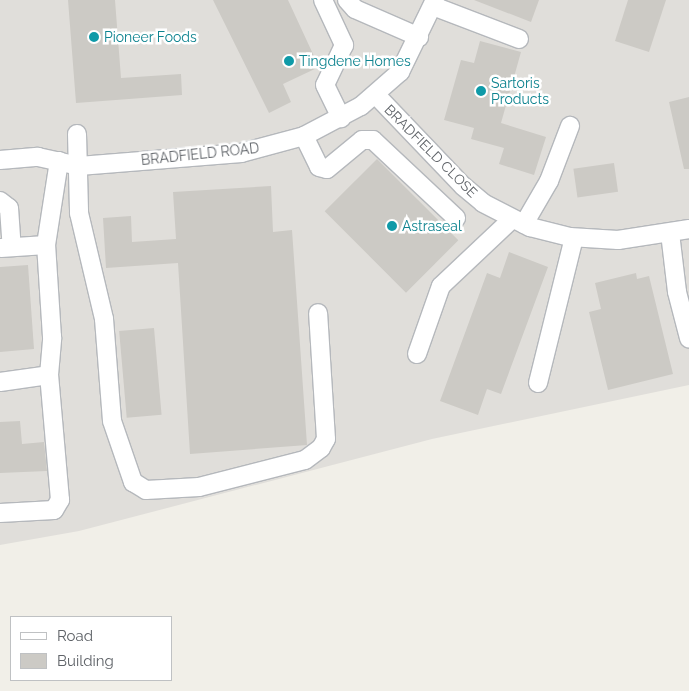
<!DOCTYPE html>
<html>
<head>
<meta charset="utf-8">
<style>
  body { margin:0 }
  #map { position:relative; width:689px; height:691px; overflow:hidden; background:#f1efe8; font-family:Raleway,sans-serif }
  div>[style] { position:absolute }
  .industrial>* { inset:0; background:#e0deda }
  .building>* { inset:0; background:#cccac5; transform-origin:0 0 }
  .roads { filter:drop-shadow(1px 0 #b5b8bc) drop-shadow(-1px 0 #b5b8bc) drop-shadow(0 1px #b5b8bc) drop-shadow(0 -1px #b5b8bc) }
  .minor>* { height:18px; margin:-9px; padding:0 9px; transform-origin:9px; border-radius:9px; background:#fff }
  .dots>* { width:14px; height:14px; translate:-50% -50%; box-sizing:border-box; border:2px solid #fff; border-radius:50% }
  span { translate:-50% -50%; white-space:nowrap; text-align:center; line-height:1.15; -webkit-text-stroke:5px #fff; paint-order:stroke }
  .culture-label { font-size:14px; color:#0d838f }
  .left { translate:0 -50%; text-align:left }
  .street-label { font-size:14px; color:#5f6368 }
  .legend { position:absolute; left:10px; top:616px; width:162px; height:65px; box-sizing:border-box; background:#fff; border:1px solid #bfc1c3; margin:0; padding:6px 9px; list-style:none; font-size:15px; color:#5f6368 }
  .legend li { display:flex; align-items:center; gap:10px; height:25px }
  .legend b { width:25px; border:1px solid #bfc1c3 }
</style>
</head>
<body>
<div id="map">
  <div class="industrial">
    <div style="clip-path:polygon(0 0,689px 0,689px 385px,432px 439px,79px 531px,0 545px)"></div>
  </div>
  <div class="building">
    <div style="clip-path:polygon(68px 0,115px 0,121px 78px,181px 74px,182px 95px,76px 103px)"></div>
    <div style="clip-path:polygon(213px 0,288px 0,319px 67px,283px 84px,291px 102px,269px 113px)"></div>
    <div style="clip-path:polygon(474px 0,539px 0,531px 22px)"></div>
    <div style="clip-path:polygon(628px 0,666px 0,649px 52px,615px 41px)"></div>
    <div style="clip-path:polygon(480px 41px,521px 52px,501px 123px,546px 137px,534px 175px,499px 164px,504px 148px,471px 139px,474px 128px,444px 120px,461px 60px,474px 63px)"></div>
    <div style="clip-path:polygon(689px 97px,689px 169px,684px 169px,669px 102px)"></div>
    <div style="left:377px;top:159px;width:115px;height:74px;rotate:45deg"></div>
    <div style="left:614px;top:163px;width:29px;height:41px;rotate:82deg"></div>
    <div style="clip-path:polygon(271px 186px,273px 232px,292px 230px,307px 445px,190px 454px,178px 263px,106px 268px,103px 218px,131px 216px,132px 242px,176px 239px,173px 192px)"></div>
    <div style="clip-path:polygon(509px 252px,548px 267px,501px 394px,487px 389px,478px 415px,440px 401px,487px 273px,500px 278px)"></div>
    <div style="clip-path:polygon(28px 265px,34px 349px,0 352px,0 267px)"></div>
    <div style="clip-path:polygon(636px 273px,637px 279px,649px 276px,673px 374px,608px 390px,589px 312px,601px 309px,595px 283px)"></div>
    <div style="left:154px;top:328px;width:87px;height:35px;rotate:85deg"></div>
    <div style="clip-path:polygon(20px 421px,22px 444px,44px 442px,47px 471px,0 473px,0 422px)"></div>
  </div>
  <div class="roads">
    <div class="minor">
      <div style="left:323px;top:0;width:50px;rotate:65deg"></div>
      <div style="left:344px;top:45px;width:44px;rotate:115.4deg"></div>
      <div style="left:325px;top:85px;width:37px;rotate:64deg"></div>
      <div style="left:347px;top:0;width:12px;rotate:48deg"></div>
      <div style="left:355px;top:9px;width:70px;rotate:23.6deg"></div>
      <div style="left:433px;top:6px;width:92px;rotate:21deg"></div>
      <div style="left:376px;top:95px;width:126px;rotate:46.3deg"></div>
      <div style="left:463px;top:186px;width:26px;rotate:40deg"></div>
      <div style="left:483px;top:203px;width:53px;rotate:27.1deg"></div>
      <div style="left:530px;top:227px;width:41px;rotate:14deg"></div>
      <div style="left:570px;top:237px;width:48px;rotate:3.6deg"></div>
      <div style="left:618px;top:240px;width:72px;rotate:-8.8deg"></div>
      <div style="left:77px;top:134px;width:79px;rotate:88.5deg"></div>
      <div style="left:79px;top:213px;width:109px;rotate:76.7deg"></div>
      <div style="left:104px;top:319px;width:102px;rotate:85.5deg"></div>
      <div style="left:112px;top:421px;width:65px;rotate:71deg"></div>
      <div style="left:133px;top:482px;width:15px;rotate:32deg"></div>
      <div style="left:146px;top:490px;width:53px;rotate:-3.2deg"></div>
      <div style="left:199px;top:487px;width:109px;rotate:-14.3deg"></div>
      <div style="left:305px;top:460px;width:20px;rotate:-37deg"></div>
      <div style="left:321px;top:448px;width:10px;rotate:-61deg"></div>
      <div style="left:326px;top:439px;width:126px;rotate:-93.6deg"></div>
      <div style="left:304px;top:136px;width:34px;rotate:64deg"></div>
      <div style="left:319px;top:167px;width:8px;rotate:14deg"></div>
      <div style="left:327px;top:169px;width:45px;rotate:-39.6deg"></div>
      <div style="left:362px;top:140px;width:11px"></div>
      <div style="left:373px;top:140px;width:114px;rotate:43.2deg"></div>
      <div style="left:0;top:160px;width:38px;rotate:-5deg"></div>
      <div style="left:38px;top:157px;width:42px;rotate:12.4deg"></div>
      <div style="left:79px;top:166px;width:163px;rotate:-4.6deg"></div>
      <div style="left:241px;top:153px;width:65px;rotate:-15.1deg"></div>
      <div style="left:304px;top:136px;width:64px;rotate:-27.8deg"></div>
      <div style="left:361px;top:106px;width:52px;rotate:-41.1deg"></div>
      <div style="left:400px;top:72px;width:80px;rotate:-64.1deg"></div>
      <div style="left:0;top:201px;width:11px;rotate:38deg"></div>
      <div style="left:9px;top:208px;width:39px;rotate:86deg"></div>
      <div style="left:524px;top:224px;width:50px;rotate:-59.8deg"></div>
      <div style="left:549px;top:181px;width:59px;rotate:-69.1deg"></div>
      <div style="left:670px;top:233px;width:59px;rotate:83.2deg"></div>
      <div style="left:677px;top:292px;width:48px;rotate:75.4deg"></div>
      <div style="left:1px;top:248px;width:45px;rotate:-3.8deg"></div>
      <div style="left:417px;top:354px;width:72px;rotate:-70.6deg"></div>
      <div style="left:441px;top:286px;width:98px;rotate:-43.3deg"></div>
      <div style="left:0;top:382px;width:49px;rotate:-8.1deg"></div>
      <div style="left:538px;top:383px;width:149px;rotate:-76.1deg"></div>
      <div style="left:0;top:513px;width:54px;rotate:-3.2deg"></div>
      <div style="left:54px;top:510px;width:12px;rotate:-59deg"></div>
      <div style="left:60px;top:500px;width:125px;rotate:-95deg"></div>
      <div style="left:49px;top:375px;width:38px;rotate:-85deg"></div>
      <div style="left:52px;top:337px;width:92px;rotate:-93.7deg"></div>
      <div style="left:46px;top:245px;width:85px;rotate:-81.2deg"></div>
    </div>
  </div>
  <div class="dots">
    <div style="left:94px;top:37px;background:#0f9aa8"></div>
    <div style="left:289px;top:61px;background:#0f9aa8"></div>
    <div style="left:481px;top:91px;background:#0f9aa8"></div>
    <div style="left:392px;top:226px;background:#0f9aa8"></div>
  </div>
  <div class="culture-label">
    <span class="left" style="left:104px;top:37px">Pioneer Foods</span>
    <span class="left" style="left:299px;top:61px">Tingdene Homes</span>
    <span class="left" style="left:491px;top:91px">Sartoris<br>Products</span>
    <span class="left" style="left:402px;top:226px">Astraseal</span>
  </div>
  <div class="street-label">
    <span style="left:431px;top:151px;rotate:45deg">BRADFIELD CLOSE</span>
    <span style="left:200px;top:154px;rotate:-6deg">BRADFIELD ROAD</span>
  </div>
  <ul class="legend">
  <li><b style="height:6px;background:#fff"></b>Road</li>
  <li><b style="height:14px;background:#cccac5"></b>Building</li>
  </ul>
</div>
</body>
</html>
